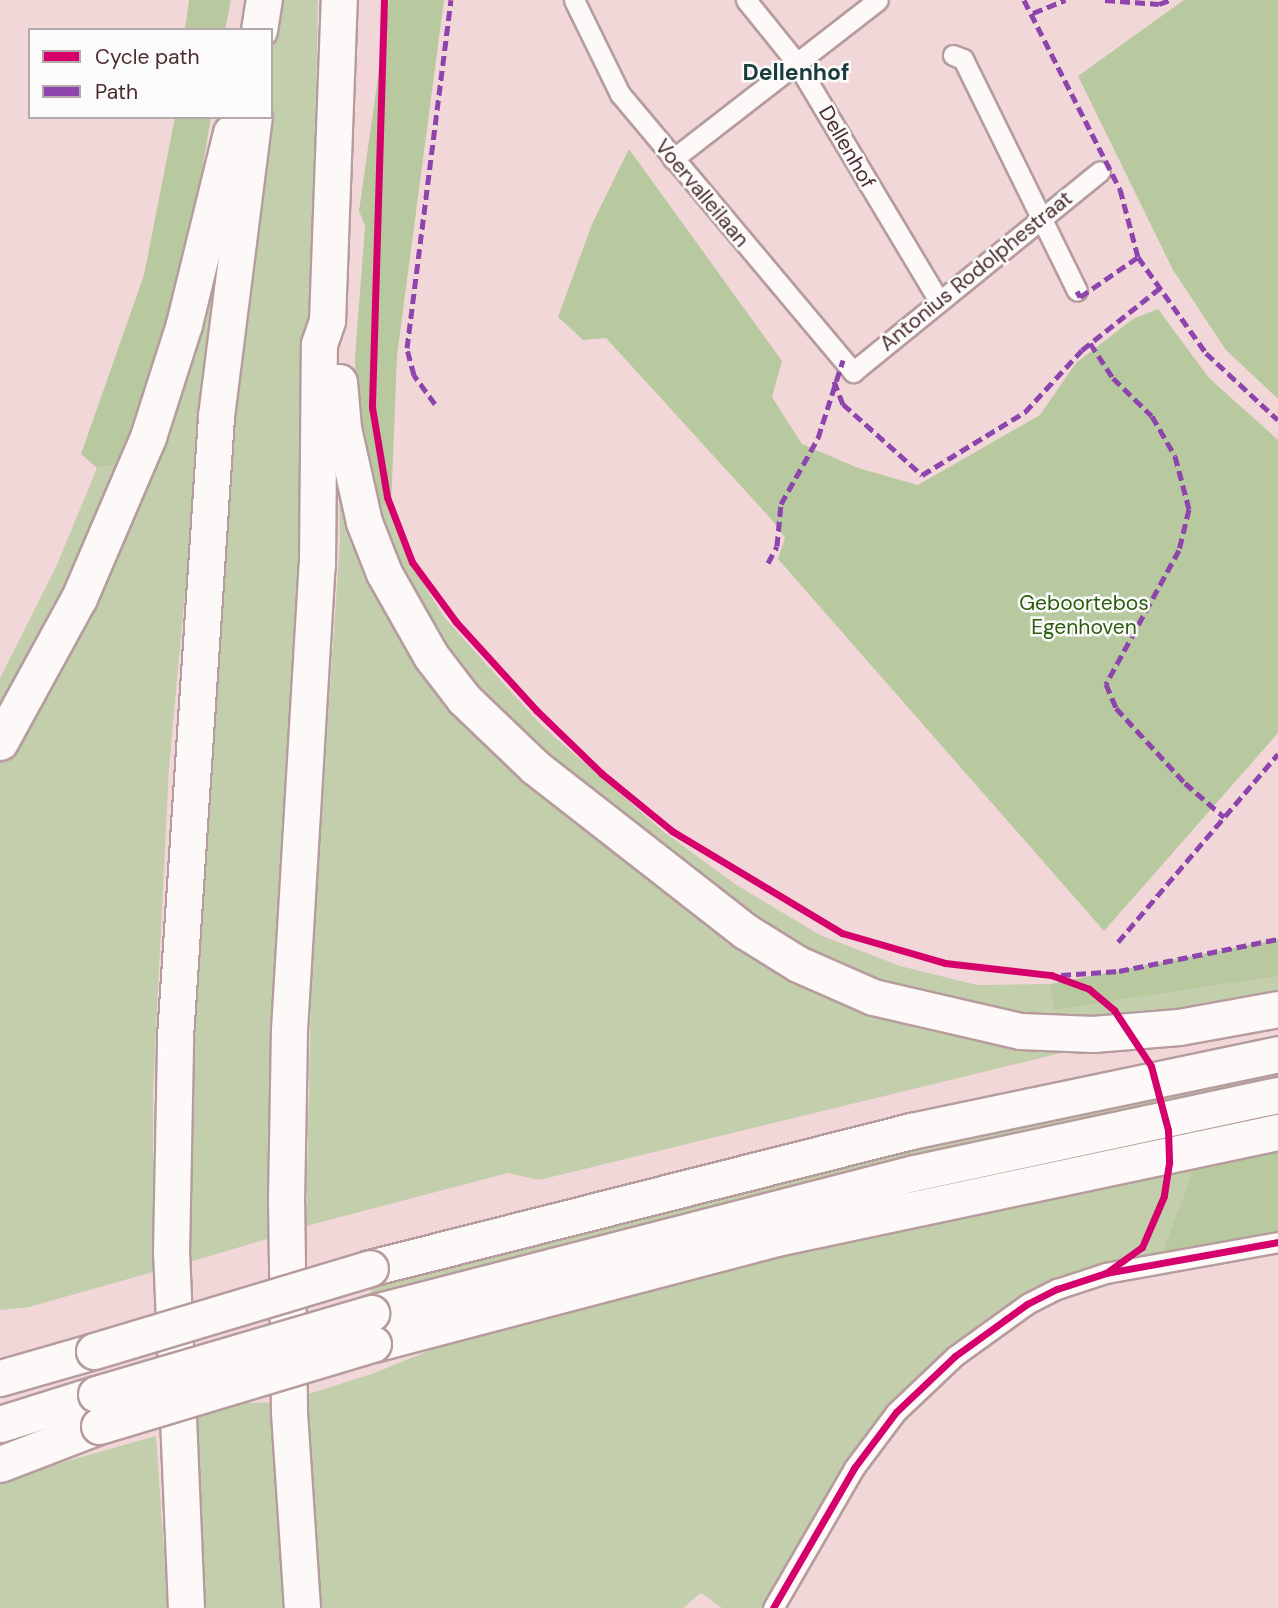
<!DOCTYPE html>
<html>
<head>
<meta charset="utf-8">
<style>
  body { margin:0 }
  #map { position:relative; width:1278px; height:1608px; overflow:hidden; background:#f2d7d8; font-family:"DM Sans",sans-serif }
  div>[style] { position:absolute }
  .green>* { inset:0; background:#c2ceac; transform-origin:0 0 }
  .forest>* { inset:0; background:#b8c99f }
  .roads { filter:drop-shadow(2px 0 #b69c9d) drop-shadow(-2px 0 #b69c9d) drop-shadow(0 2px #b69c9d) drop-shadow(0 -2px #b69c9d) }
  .street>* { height:19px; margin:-9.5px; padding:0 9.5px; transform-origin:9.5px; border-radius:9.5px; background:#fdf9f9 }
  .highway>* { height:35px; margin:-17.5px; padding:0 17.5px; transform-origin:17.5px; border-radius:17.5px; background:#fdf9f9 }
  .bridges { filter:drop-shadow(2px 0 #b69c9d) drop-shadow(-2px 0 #b69c9d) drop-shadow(0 2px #b69c9d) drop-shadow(0 -2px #b69c9d) }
  .highway-bridge>* { height:35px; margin:-17.5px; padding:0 17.5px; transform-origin:17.5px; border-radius:17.5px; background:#fdf9f9 }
  .quiet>* { height:5px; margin-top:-2.5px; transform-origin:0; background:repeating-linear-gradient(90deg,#8e44ad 0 10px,transparent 0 15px) }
  .cycleway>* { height:7px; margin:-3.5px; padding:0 3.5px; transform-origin:3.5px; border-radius:3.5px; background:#d6006c }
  span { translate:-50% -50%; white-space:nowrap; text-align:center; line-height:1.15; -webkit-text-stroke:5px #fbfbfb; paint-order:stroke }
  .street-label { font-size:21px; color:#4b2b2d }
  .park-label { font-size:21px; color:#2b5c0b }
  .neighbourhood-label { font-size:23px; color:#1b3d3e; font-weight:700 }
  .legend { position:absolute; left:28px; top:28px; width:245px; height:91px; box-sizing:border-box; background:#fbfbfb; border:2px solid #b5a8a9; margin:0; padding:9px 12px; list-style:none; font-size:21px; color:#4b2b2d }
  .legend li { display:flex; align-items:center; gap:14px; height:35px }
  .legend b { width:35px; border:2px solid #b5a8a9 }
</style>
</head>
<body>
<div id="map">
  <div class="green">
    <div style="clip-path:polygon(281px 0,318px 0,308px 472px,277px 1236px,186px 1263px,189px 1034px,233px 347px,262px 117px,271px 117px,271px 60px)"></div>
    <div style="clip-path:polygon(216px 256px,169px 767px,153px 1092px,153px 1272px,29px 1307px,0 1310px,0 758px)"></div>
    <div style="clip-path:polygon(118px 464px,46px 624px,0 706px,0 678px,56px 567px,97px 468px)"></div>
    <div style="clip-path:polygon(339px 487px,410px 645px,766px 956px,1094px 1045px,539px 1180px,508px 1173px,306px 1226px,312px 956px,340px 541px)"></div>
    <div style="clip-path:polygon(376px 505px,391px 506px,417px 573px,444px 617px,542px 726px,664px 832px,735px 884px,820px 935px,900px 966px,977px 985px,1050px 984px,1054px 1010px,1278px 976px,1278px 995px,1150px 1014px,1055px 1018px,964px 1009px,890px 988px,769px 932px,589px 792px,483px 699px,414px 603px)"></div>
    <div style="clip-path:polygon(1278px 1068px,1278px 1079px,921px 1154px,371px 1294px,371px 1283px,715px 1192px)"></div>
    <div style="clip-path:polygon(1193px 1170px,1160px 1257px,1059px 1281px,951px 1350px,765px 1608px,722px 1608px,701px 1593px,683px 1608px,319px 1608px,308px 1394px,372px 1374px,497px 1323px,756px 1256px)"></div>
    <div style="left:280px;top:1402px;width:206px;height:94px;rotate:88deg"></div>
    <div style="clip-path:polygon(156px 1436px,168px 1608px,0 1608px,0 1480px)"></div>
  </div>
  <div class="forest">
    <div style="clip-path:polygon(189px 0,231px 0,225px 30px,185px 30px)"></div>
    <div style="clip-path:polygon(389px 0,444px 0,397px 356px,391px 506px,376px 505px,357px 426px,355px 356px,365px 226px,359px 211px)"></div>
    <div style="clip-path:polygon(1184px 0,1278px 0,1278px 399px,1226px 350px,1173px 270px,1078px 76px)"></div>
    <div style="clip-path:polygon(175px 117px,211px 117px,187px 260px,160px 353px,118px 464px,97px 468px,81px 454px,144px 275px)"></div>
    <div style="clip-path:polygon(629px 149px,782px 361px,772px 397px,802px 444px,858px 468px,918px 485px,1040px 415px,1076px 363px,1133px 319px,1158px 309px,1209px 378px,1278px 440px,1278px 733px,1104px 931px,778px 559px,785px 538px,772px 520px,606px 338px,583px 340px,558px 317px,592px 224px)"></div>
    <div style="clip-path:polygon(1278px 939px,1278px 976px,1054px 1010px,1050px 984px)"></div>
    <div style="clip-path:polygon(1278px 1152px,1278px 1237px,1160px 1257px,1193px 1170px)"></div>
  </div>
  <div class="roads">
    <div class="street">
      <div style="left:574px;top:0;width:105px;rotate:63.9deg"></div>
      <div style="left:620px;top:94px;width:363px;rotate:50deg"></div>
      <div style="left:853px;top:372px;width:318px;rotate:-39.1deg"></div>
      <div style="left:746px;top:0;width:80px;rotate:51.1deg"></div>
      <div style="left:796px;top:62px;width:279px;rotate:59.1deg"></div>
      <div style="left:953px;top:55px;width:11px;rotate:22deg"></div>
      <div style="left:963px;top:59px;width:258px;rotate:63.8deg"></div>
      <div style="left:673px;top:159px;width:259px;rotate:-37.8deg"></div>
      <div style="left:773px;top:1608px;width:162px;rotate:-59.9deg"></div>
      <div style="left:854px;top:1468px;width:70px;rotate:-53.1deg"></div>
      <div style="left:896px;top:1412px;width:81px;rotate:-43.5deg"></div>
      <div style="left:955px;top:1356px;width:89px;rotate:-35.8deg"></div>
      <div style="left:1027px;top:1304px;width:34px;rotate:-27deg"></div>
      <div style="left:1057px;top:1289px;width:52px;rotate:-18.1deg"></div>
      <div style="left:1106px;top:1273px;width:175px;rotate:-10.2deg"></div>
    </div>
    <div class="highway">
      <div style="left:259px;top:30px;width:30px;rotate:-81deg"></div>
      <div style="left:339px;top:382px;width:46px;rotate:85deg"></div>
      <div style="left:343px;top:428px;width:96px;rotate:77.4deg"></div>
      <div style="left:364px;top:522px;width:55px;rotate:68.6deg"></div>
      <div style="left:384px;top:573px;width:95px;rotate:60.5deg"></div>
      <div style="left:431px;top:656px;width:54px;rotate:52.5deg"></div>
      <div style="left:464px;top:699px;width:98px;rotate:43.8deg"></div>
      <div style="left:535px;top:767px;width:266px;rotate:38deg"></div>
      <div style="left:745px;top:931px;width:62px;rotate:31.9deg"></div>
      <div style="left:798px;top:964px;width:82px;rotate:23.7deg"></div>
      <div style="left:873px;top:997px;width:151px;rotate:13deg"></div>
      <div style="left:1020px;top:1031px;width:73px;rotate:2.4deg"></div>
      <div style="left:1093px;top:1034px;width:86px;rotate:-4.7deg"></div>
      <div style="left:1179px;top:1027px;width:101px;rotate:-10.3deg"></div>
      <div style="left:0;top:742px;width:164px;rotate:-61.3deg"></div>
      <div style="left:79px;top:598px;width:175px;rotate:-66.8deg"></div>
      <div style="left:148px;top:437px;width:119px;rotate:-72.3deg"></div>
      <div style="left:184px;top:324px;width:197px;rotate:-76.2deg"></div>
      <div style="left:370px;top:1268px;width:558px;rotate:-14.21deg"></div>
      <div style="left:911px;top:1131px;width:375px;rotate:-11.8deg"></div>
      <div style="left:371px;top:1313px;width:561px;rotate:-14.46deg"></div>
      <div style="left:914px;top:1173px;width:372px;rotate:-12.1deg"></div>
      <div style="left:373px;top:1344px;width:418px;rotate:-14.7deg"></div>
      <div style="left:777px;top:1238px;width:512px;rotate:-11.95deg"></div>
      <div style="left:0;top:1378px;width:98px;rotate:-16deg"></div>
      <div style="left:0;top:1424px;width:101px;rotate:-17.4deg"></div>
      <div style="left:0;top:1464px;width:106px;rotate:-21deg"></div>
      <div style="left:186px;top:1608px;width:355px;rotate:-92.4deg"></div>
      <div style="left:171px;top:1253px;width:216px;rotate:-88.9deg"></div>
      <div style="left:175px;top:1037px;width:622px;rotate:-86.22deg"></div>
      <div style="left:216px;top:416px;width:301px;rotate:-82.8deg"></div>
      <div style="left:302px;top:1608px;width:198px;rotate:-93.8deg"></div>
      <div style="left:289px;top:1410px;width:208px;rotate:-90.8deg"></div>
      <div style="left:286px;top:1202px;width:172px;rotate:-89deg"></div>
      <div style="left:289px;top:1030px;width:466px;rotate:-86.6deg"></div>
      <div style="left:317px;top:565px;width:221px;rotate:-89.5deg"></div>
      <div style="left:319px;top:344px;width:24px;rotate:-71deg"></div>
      <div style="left:327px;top:321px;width:321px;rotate:-87.9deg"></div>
    </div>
  </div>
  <div class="bridges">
    <div class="highway-bridge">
      <div style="left:94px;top:1351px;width:288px;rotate:-16.7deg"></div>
      <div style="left:96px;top:1394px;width:287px;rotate:-16.4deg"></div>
      <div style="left:99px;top:1426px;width:286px;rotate:-16.7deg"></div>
    </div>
  </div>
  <div class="quiet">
    <div style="left:1024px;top:0;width:212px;rotate:63.1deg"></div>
    <div style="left:1120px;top:189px;width:70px;rotate:75.2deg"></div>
    <div style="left:1138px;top:257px;width:118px;rotate:54.7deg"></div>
    <div style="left:1206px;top:353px;width:98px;rotate:42.9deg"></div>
    <div style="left:1105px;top:0;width:54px;rotate:4.2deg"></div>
    <div style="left:1159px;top:4px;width:12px;rotate:-20deg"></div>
    <div style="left:1033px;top:13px;width:35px;rotate:-22deg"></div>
    <div style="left:1077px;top:291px;width:7px;rotate:63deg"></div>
    <div style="left:1080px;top:297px;width:70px;rotate:-34.6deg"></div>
    <div style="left:1090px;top:343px;width:42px;rotate:56.7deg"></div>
    <div style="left:1113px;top:378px;width:54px;rotate:44.3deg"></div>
    <div style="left:1152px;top:416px;width:46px;rotate:60.1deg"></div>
    <div style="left:1175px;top:456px;width:55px;rotate:75.2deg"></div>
    <div style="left:1189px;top:509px;width:42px;rotate:103.7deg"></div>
    <div style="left:1179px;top:550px;width:153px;rotate:118.6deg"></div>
    <div style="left:1106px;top:684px;width:26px;rotate:67deg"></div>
    <div style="left:1116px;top:708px;width:102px;rotate:47.4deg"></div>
    <div style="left:1185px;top:783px;width:52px;rotate:41.1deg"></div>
    <div style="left:834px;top:381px;width:25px;rotate:69deg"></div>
    <div style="left:843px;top:404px;width:106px;rotate:41.9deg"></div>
    <div style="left:922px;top:475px;width:121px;rotate:-31.5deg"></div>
    <div style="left:1025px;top:412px;width:84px;rotate:-47.4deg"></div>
    <div style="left:1082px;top:350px;width:100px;rotate:-38.5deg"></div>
    <div style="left:435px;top:404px;width:36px;rotate:-126deg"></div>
    <div style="left:414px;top:375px;width:28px;rotate:-105deg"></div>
    <div style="left:407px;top:348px;width:351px;rotate:-82.8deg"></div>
    <div style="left:768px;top:563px;width:19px;rotate:-62deg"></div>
    <div style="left:777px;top:546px;width:42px;rotate:-84.6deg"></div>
    <div style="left:781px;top:504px;width:76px;rotate:-60.7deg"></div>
    <div style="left:818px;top:438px;width:82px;rotate:-72.2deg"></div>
    <div style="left:1118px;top:942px;width:247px;rotate:-49.6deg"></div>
    <div style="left:1061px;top:975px;width:58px;rotate:-3.9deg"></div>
    <div style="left:1119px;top:971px;width:162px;rotate:-11.4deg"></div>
  </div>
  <div class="cycleway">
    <div style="left:384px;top:0;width:407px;rotate:91.7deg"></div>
    <div style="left:372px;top:407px;width:91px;rotate:80.5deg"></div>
    <div style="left:387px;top:497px;width:70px;rotate:69deg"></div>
    <div style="left:412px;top:562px;width:74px;rotate:53.7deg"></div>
    <div style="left:456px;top:622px;width:119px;rotate:47.7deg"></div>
    <div style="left:536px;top:710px;width:91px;rotate:44.1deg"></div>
    <div style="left:601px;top:773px;width:92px;rotate:39.2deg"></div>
    <div style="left:672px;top:831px;width:198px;rotate:31deg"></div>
    <div style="left:842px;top:933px;width:107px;rotate:16.2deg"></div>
    <div style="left:945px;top:963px;width:107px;rotate:6.5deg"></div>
    <div style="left:1051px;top:975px;width:40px;rotate:20.2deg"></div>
    <div style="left:1089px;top:989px;width:33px;rotate:40deg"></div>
    <div style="left:1114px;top:1010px;width:67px;rotate:56.5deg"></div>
    <div style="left:1151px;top:1066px;width:66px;rotate:75.1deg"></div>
    <div style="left:1168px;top:1130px;width:33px;rotate:88deg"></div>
    <div style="left:1169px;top:1163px;width:33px;rotate:99deg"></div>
    <div style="left:1164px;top:1196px;width:56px;rotate:113.3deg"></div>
    <div style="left:1142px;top:1247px;width:44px;rotate:144.2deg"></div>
    <div style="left:773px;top:1608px;width:162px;rotate:-59.9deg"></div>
    <div style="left:854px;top:1468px;width:70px;rotate:-53.1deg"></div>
    <div style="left:896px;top:1412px;width:81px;rotate:-43.5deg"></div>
    <div style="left:955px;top:1356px;width:89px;rotate:-35.8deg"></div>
    <div style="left:1027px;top:1304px;width:34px;rotate:-27deg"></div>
    <div style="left:1057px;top:1289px;width:52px;rotate:-18.1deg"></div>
    <div style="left:1106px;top:1273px;width:175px;rotate:-10.2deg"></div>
  </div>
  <div class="street-label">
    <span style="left:847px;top:147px;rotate:60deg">Dellenhof</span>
    <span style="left:702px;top:193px;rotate:50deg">Voervalleilaan</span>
    <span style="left:976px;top:271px;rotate:-39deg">Antonius Rodolphestraat</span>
  </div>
  <div class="park-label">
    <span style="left:1084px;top:615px">Geboortebos<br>Egenhoven</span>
  </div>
  <div class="neighbourhood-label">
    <span style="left:796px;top:72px">Dellenhof</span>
  </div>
  <ul class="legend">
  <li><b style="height:9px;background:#d6006c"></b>Cycle path</li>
  <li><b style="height:9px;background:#8e44ad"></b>Path</li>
  </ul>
</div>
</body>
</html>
